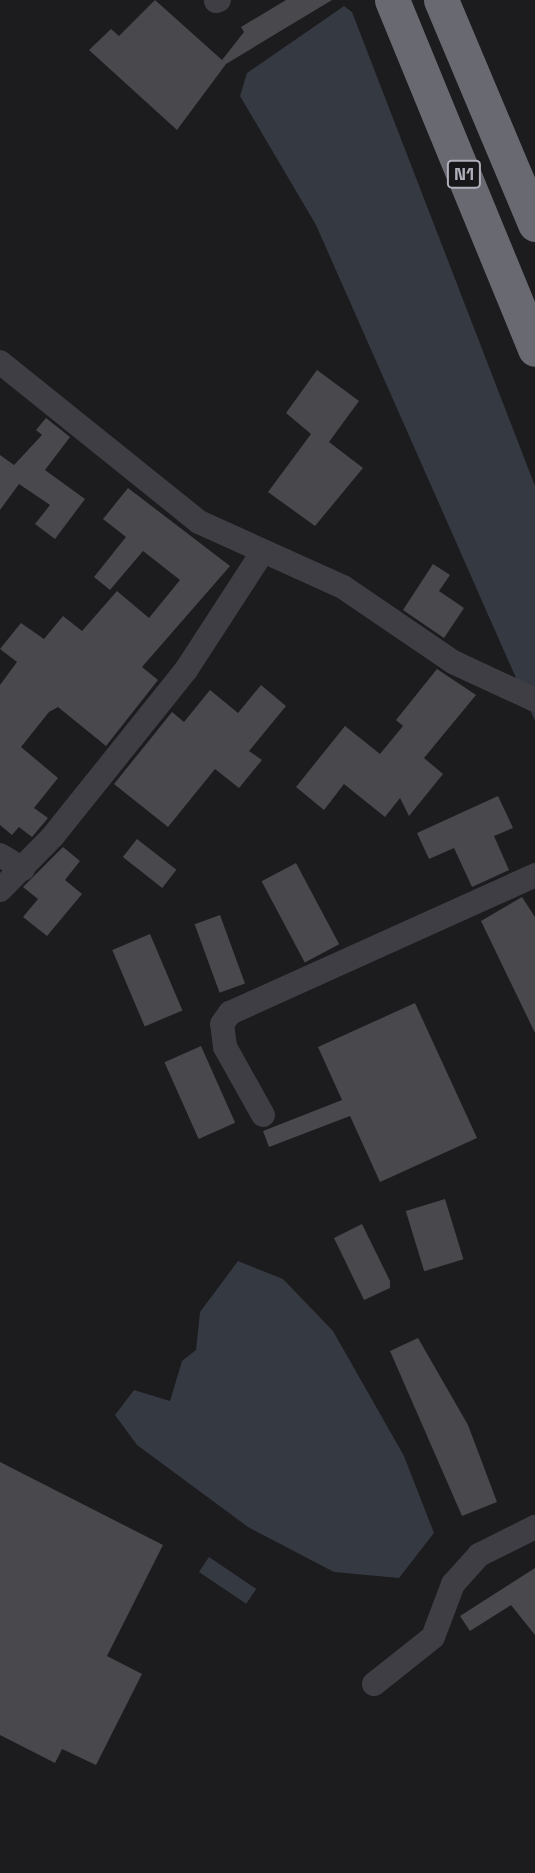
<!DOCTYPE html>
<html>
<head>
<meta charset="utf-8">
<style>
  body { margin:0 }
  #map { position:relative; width:535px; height:1873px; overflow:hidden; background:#1c1b1d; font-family:"Space Grotesk",sans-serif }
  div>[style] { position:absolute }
  .water>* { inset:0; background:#343942; transform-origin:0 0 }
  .building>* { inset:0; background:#49484d; transform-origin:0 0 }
  .minor>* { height:24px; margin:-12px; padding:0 12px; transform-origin:12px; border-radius:12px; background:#3f3e44 }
  .highway>* { height:35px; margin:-17.5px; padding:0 17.5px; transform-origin:17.5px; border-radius:17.5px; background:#696972 }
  span { translate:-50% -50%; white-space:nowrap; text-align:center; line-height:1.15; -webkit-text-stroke:6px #171618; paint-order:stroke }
  .shield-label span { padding:2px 5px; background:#171618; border:2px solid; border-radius:5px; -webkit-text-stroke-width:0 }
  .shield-label { font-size:18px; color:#afb0bb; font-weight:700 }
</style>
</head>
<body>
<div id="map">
  <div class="water">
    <div style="clip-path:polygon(344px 6px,352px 12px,535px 486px,535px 721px,316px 225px,240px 96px,247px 73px)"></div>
    <div style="clip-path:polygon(238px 1261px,283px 1279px,333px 1331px,404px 1456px,434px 1533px,399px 1578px,334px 1572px,248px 1527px,137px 1445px,115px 1415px,134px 1390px,170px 1401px,182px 1361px,196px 1350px,200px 1312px)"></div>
    <div style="left:209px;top:1557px;width:57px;height:18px;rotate:34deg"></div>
  </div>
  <div class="building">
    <div style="clip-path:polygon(155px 0,222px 60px,244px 32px,241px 27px,286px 0,332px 0,226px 64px,177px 130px,89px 50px,111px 29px,119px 36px)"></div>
    <div style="clip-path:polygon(317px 370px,359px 401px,329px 442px,363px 468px,315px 526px,268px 492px,311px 434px,286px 413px)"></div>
    <div style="clip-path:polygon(46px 418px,70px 437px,45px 470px,85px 499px,55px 539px,35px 524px,50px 505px,19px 484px,0 510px,0 455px,14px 465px,42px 435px,36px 430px)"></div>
    <div style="clip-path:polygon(128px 488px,230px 566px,142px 667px,158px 680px,106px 746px,58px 707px,49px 712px,21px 747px,58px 778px,34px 808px,48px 818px,32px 837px,19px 827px,12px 835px,0 825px,0 685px,17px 662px,0 649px,21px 623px,44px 639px,63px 616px,82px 631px,117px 591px,149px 618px,180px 580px,143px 551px,110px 590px,94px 577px,126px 537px,103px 519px)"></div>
    <div style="clip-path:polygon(433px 564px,450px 575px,439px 591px,464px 608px,444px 638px,403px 610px)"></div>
    <div style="clip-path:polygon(437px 669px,476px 695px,424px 758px,443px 774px,409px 816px,400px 798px,385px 817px,344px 784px,324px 810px,296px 787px,345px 726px,380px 754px,403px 726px,396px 720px)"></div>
    <div style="clip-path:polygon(261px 685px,286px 706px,249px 751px,262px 760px,239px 788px,215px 769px,168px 827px,114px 784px,172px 712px,184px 722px,210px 690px,238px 713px)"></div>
    <div style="clip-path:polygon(498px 796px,513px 828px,494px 836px,509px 870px,472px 887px,454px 848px,429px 859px,417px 833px)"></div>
    <div style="left:137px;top:839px;width:50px;height:23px;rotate:38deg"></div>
    <div style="clip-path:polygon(63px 847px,80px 861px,65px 880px,82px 894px,47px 936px,23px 917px,38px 899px,23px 887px)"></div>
    <div style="left:296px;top:863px;width:92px;height:39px;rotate:62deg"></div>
    <div style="clip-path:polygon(522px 897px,535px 917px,535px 1033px,481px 921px)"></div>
    <div style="left:220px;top:915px;width:73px;height:27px;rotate:70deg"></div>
    <div style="left:150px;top:934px;width:83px;height:41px;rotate:67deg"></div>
    <div style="clip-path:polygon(415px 1003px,477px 1138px,380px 1182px,350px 1116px,269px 1147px,263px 1131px,342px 1100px,318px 1047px)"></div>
    <div style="left:201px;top:1046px;width:84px;height:40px;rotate:66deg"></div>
    <div style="left:445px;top:1199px;width:63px;height:41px;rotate:73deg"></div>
    <div style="clip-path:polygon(362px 1224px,390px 1281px,390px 1288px,364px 1300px,334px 1238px)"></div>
    <div style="clip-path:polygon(418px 1338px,468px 1425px,497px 1502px,462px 1516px,390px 1351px)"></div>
    <div style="clip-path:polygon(0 1462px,163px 1545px,107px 1656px,142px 1674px,96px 1765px,62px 1749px,55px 1763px,0 1735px)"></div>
    <div style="clip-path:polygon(535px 1568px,535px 1635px,511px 1605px,470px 1631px,460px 1616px)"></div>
  </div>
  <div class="minor">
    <div style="left:216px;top:1px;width:3px;rotate:-18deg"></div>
    <div style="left:0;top:362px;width:255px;rotate:38.8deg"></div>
    <div style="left:199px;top:522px;width:158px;rotate:24.3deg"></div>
    <div style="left:343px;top:587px;width:133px;rotate:34.3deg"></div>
    <div style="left:453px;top:662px;width:90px;rotate:24.9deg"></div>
    <div style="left:0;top:855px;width:27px;rotate:31deg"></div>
    <div style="left:0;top:890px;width:76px;rotate:-45.5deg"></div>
    <div style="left:53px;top:836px;width:213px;rotate:-51.3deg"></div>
    <div style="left:186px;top:670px;width:140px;rotate:-57deg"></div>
    <div style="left:263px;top:1115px;width:78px;rotate:-119.2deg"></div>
    <div style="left:225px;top:1047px;width:23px;rotate:-97deg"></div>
    <div style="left:222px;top:1024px;width:14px;rotate:-54deg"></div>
    <div style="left:230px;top:1013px;width:335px;rotate:-24.3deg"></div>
    <div style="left:374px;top:1684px;width:75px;rotate:-38.5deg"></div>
    <div style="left:433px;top:1637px;width:57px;rotate:-69.3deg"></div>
    <div style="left:453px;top:1584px;width:39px;rotate:-48deg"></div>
    <div style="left:479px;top:1555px;width:63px;rotate:-26.6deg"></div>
  </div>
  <div class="highway">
    <div style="left:392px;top:0;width:377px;rotate:67.7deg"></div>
    <div style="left:441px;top:0;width:243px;rotate:67.2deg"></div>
  </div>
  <div class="shield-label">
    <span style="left:464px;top:174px">N1</span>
  </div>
</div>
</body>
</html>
